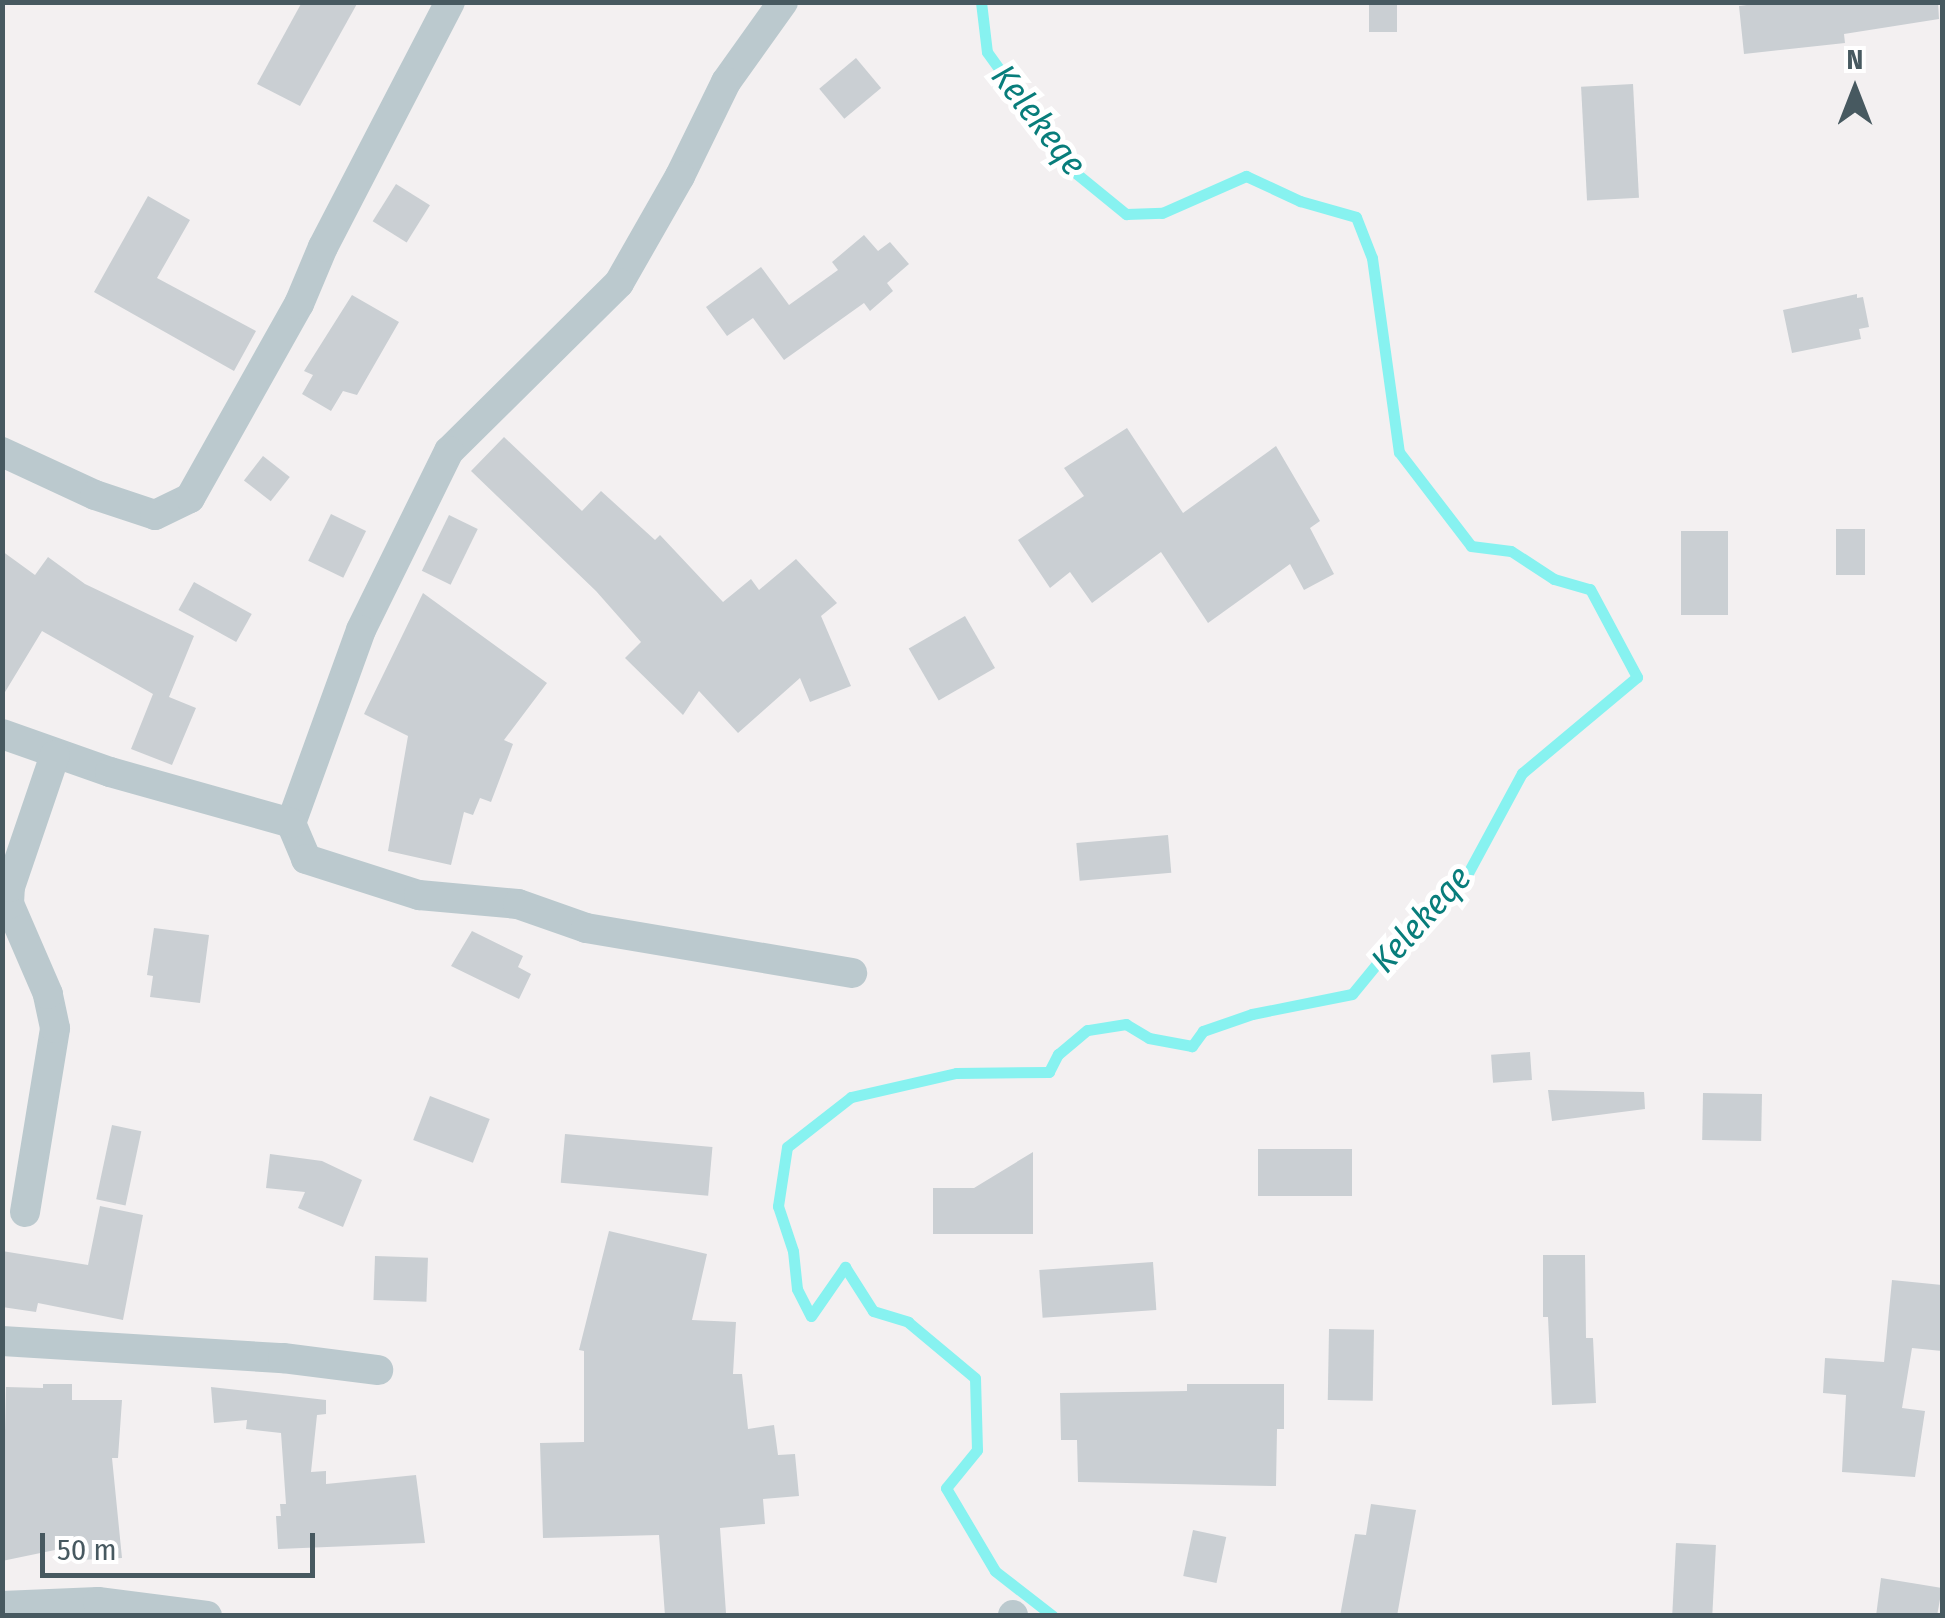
<!DOCTYPE html>
<html>
<head>
<meta charset="utf-8">
<style>
  body { margin:0 }
  #map { position:relative; width:1945px; height:1618px; overflow:hidden; background:#f3f0f1; font-family:"Fira Sans Condensed",sans-serif }
  div>[style] { position:absolute }
  .stream>* { height:11px; margin:-5.5px; padding:0 5.5px; transform-origin:5.5px; border-radius:5.5px; background:#87f2f0 }
  .building>* { inset:0; background:#cacfd3; transform-origin:0 0 }
  .street>* { height:30px; margin:-15px; padding:0 15px; transform-origin:15px; border-radius:15px; background:#bbc9ce }
  span { translate:-50% -50%; white-space:nowrap; text-align:center; line-height:1.15; -webkit-text-stroke:10px #fff; paint-order:stroke }
  .water-label { font-size:35px; color:#087d7b; font-style:italic }
  .frame { position:absolute; inset:0; border:5px solid #475960; pointer-events:none }
  .north { position:absolute; left:1805px; top:40px; width:100px; height:100px; -webkit-text-stroke:8px #fff; paint-order:stroke; rotate:0deg; font-size:28px; font-weight:700; line-height:40px; text-align:center; color:#475960 }
  .north::after { content:''; display:block; margin:auto; width:35px; height:45px; background:#475960; clip-path:polygon(50% 0,100% 100%,50% 72%,0 100%) }
  .scale { position:absolute; left:40px; top:1533px; width:275px; height:45px; box-sizing:border-box; border:5px solid #475960; border-top:0; padding-left:12px; font-size:30px; line-height:35px; white-space:nowrap; color:#475960; -webkit-text-stroke:8px #fff; paint-order:stroke }
</style>
</head>
<body>
<div id="map">
  <div class="stream">
    <div style="left:981px;top:2px;width:50px;rotate:83.2deg"></div>
    <div style="left:987px;top:52px;width:145px;rotate:54.2deg"></div>
    <div style="left:1072px;top:170px;width:70px;rotate:39.2deg"></div>
    <div style="left:1126px;top:214px;width:36px;rotate:-2deg"></div>
    <div style="left:1162px;top:213px;width:92px;rotate:-23.8deg"></div>
    <div style="left:1246px;top:176px;width:60px;rotate:24.8deg"></div>
    <div style="left:1300px;top:201px;width:58px;rotate:15.9deg"></div>
    <div style="left:1356px;top:217px;width:44px;rotate:68.7deg"></div>
    <div style="left:1372px;top:258px;width:196px;rotate:82.1deg"></div>
    <div style="left:1399px;top:452px;width:118px;rotate:52.5deg"></div>
    <div style="left:1471px;top:546px;width:40px;rotate:7.1deg"></div>
    <div style="left:1511px;top:551px;width:51px;rotate:33.1deg"></div>
    <div style="left:1554px;top:579px;width:37px;rotate:16deg"></div>
    <div style="left:1590px;top:589px;width:100px;rotate:61.9deg"></div>
    <div style="left:1637px;top:677px;width:150px;rotate:140.1deg"></div>
    <div style="left:1522px;top:773px;width:114px;rotate:118.4deg"></div>
    <div style="left:1468px;top:873px;width:117px;rotate:135.7deg"></div>
    <div style="left:1384px;top:955px;width:50px;rotate:129.4deg"></div>
    <div style="left:1352px;top:994px;width:102px;rotate:168.7deg"></div>
    <div style="left:1252px;top:1014px;width:52px;rotate:160.9deg"></div>
    <div style="left:1203px;top:1031px;width:19px;rotate:126deg"></div>
    <div style="left:1192px;top:1046px;width:44px;rotate:-169.5deg"></div>
    <div style="left:1149px;top:1038px;width:27px;rotate:-149deg"></div>
    <div style="left:1126px;top:1024px;width:39px;rotate:171deg"></div>
    <div style="left:1087px;top:1030px;width:38px;rotate:140deg"></div>
    <div style="left:1058px;top:1054px;width:20px;rotate:117deg"></div>
    <div style="left:1049px;top:1072px;width:93px;rotate:179.4deg"></div>
    <div style="left:956px;top:1073px;width:108px;rotate:167.1deg"></div>
    <div style="left:851px;top:1097px;width:81px;rotate:142deg"></div>
    <div style="left:787px;top:1147px;width:60px;rotate:98.7deg"></div>
    <div style="left:778px;top:1206px;width:47px;rotate:71.6deg"></div>
    <div style="left:793px;top:1251px;width:38px;rotate:84deg"></div>
    <div style="left:797px;top:1289px;width:30px;rotate:63deg"></div>
    <div style="left:811px;top:1316px;width:60px;rotate:-55.2deg"></div>
    <div style="left:845px;top:1267px;width:52px;rotate:57.5deg"></div>
    <div style="left:873px;top:1311px;width:37px;rotate:17deg"></div>
    <div style="left:908px;top:1322px;width:87px;rotate:39.9deg"></div>
    <div style="left:975px;top:1378px;width:72px;rotate:88.4deg"></div>
    <div style="left:977px;top:1450px;width:49px;rotate:129.2deg"></div>
    <div style="left:946px;top:1488px;width:96px;rotate:59.4deg"></div>
    <div style="left:995px;top:1571px;width:73px;rotate:37.8deg"></div>
  </div>
  <div class="building">
    <div style="clip-path:polygon(302px 2px,358px 2px,300px 106px,257px 84px)"></div>
    <div style="left:1369px;top:2px;width:28px;height:30px"></div>
    <div style="clip-path:polygon(1770px 2px,1938px 2px,1939px 19px,1844px 34px,1845px 43px,1744px 54px,1739px 6px)"></div>
    <div style="left:856px;top:58px;width:39px;height:48px;rotate:50deg"></div>
    <div style="left:1633px;top:84px;width:114px;height:52px;rotate:87deg"></div>
    <div style="left:396px;top:184px;width:40px;height:44px;rotate:32deg"></div>
    <div style="clip-path:polygon(148px 196px,190px 220px,157px 278px,256px 331px,234px 371px,94px 292px)"></div>
    <div style="clip-path:polygon(864px 235px,878px 251px,890px 242px,909px 264px,887px 283px,893px 291px,870px 311px,864px 303px,784px 360px,753px 318px,727px 336px,706px 307px,761px 267px,789px 305px,838px 270px,832px 262px)"></div>
    <div style="clip-path:polygon(1857px 294px,1857px 298px,1863px 297px,1869px 327px,1859px 329px,1861px 339px,1792px 353px,1783px 310px)"></div>
    <div style="clip-path:polygon(352px 295px,399px 322px,357px 395px,343px 391px,331px 411px,302px 394px,313px 375px,304px 371px)"></div>
    <div style="clip-path:polygon(1127px 428px,1183px 513px,1276px 446px,1320px 521px,1310px 528px,1334px 574px,1304px 590px,1290px 564px,1208px 623px,1161px 552px,1092px 603px,1070px 572px,1050px 588px,1018px 540px,1084px 496px,1064px 468px)"></div>
    <div style="clip-path:polygon(504px 437px,582px 511px,601px 491px,655px 540px,660px 535px,723px 602px,751px 579px,759px 590px,796px 559px,837px 603px,821px 616px,851px 686px,810px 702px,800px 678px,738px 733px,699px 691px,683px 715px,625px 658px,641px 642px,596px 591px,471px 471px)"></div>
    <div style="left:263px;top:456px;width:34px;height:31px;rotate:38deg"></div>
    <div style="left:331px;top:514px;width:39px;height:52px;rotate:26deg"></div>
    <div style="left:449px;top:515px;width:32px;height:62px;rotate:26deg"></div>
    <div style="left:1836px;top:529px;width:29px;height:46px"></div>
    <div style="left:1681px;top:531px;width:47px;height:84px"></div>
    <div style="clip-path:polygon(2px 551px,35px 575px,48px 557px,85px 584px,194px 636px,169px 697px,196px 708px,172px 765px,131px 749px,153px 694px,42px 631px,2px 697px)"></div>
    <div style="left:194px;top:582px;width:66px;height:32px;rotate:29deg"></div>
    <div style="clip-path:polygon(423px 593px,547px 683px,504px 740px,513px 744px,491px 802px,480px 798px,473px 815px,464px 812px,451px 865px,388px 851px,408px 736px,364px 714px)"></div>
    <div style="left:965px;top:616px;width:60px;height:65px;rotate:60deg"></div>
    <div style="left:1168px;top:835px;width:38px;height:92px;rotate:85deg"></div>
    <div style="clip-path:polygon(154px 928px,209px 935px,200px 1003px,150px 997px,153px 976px,147px 975px)"></div>
    <div style="clip-path:polygon(472px 931px,523px 956px,518px 967px,531px 974px,519px 999px,451px 966px)"></div>
    <div style="left:1530px;top:1052px;width:28px;height:39px;rotate:86deg"></div>
    <div style="clip-path:polygon(1548px 1090px,1644px 1092px,1645px 1109px,1552px 1121px)"></div>
    <div style="left:1703px;top:1093px;width:59px;height:47px;rotate:1deg"></div>
    <div style="left:430px;top:1096px;width:64px;height:47px;rotate:21deg"></div>
    <div style="left:112px;top:1125px;width:30px;height:76px;rotate:12deg"></div>
    <div style="left:565px;top:1134px;width:148px;height:49px;rotate:5deg"></div>
    <div style="left:1258px;top:1149px;width:94px;height:47px"></div>
    <div style="clip-path:polygon(1033px 1152px,1033px 1234px,933px 1234px,933px 1188px,974px 1188px)"></div>
    <div style="clip-path:polygon(270px 1154px,322px 1161px,362px 1180px,343px 1227px,298px 1208px,305px 1192px,266px 1188px)"></div>
    <div style="clip-path:polygon(100px 1206px,143px 1215px,123px 1320px,38px 1303px,36px 1312px,2px 1307px,2px 1251px,88px 1265px)"></div>
    <div style="clip-path:polygon(609px 1231px,707px 1254px,692px 1320px,736px 1322px,733px 1374px,742px 1374px,748px 1429px,774px 1425px,778px 1455px,795px 1454px,799px 1496px,763px 1499px,765px 1524px,720px 1528px,726px 1613px,665px 1616px,659px 1535px,543px 1538px,540px 1443px,584px 1442px,584px 1351px,579px 1350px)"></div>
    <div style="clip-path:polygon(1543px 1255px,1585px 1255px,1586px 1338px,1593px 1338px,1596px 1403px,1552px 1405px,1548px 1317px,1543px 1317px)"></div>
    <div style="left:375px;top:1256px;width:53px;height:44px;rotate:2deg"></div>
    <div style="left:1153px;top:1262px;width:48px;height:114px;rotate:86deg"></div>
    <div style="clip-path:polygon(1892px 1280px,1942px 1285px,1942px 1351px,1912px 1348px,1902px 1408px,1925px 1411px,1915px 1477px,1842px 1472px,1846px 1395px,1823px 1393px,1825px 1358px,1884px 1362px)"></div>
    <div style="left:1329px;top:1329px;width:45px;height:71px;rotate:1deg"></div>
    <div style="clip-path:polygon(43px 1384px,72px 1384px,72px 1400px,122px 1400px,118px 1458px,112px 1458px,122px 1558px,80px 1560px,79px 1545px,2px 1561px,6px 1387px,43px 1388px)"></div>
    <div style="clip-path:polygon(1187px 1384px,1284px 1384px,1284px 1429px,1277px 1429px,1276px 1486px,1078px 1482px,1077px 1440px,1061px 1440px,1060px 1393px,1187px 1391px)"></div>
    <div style="clip-path:polygon(211px 1387px,326px 1400px,326px 1414px,317px 1415px,311px 1472px,326px 1471px,326px 1484px,416px 1475px,425px 1543px,278px 1549px,276px 1516px,281px 1516px,280px 1504px,286px 1504px,281px 1433px,246px 1429px,247px 1420px,214px 1423px)"></div>
    <div style="clip-path:polygon(1371px 1504px,1416px 1510px,1397px 1616px,1340px 1616px,1355px 1534px,1366px 1535px)"></div>
    <div style="left:1193px;top:1530px;width:34px;height:47px;rotate:12deg"></div>
    <div style="left:1676px;top:1543px;width:40px;height:72px;rotate:3deg"></div>
    <div style="clip-path:polygon(1881px 1578px,1942px 1588px,1937px 1616px,1876px 1616px)"></div>
  </div>
  <div class="street">
    <div style="left:783px;top:2px;width:98px;rotate:125.5deg"></div>
    <div style="left:726px;top:82px;width:105px;rotate:116.1deg"></div>
    <div style="left:680px;top:176px;width:123px;rotate:119.7deg"></div>
    <div style="left:619px;top:283px;width:239px;rotate:135.3deg"></div>
    <div style="left:449px;top:451px;width:199px;rotate:116.2deg"></div>
    <div style="left:361px;top:630px;width:205px;rotate:109.9deg"></div>
    <div style="left:291px;top:823px;width:39px;rotate:67deg"></div>
    <div style="left:306px;top:859px;width:119px;rotate:17.7deg"></div>
    <div style="left:419px;top:895px;width:99px;rotate:5.2deg"></div>
    <div style="left:518px;top:904px;width:72px;rotate:19.4deg"></div>
    <div style="left:586px;top:928px;width:270px;rotate:9.6deg"></div>
    <div style="left:2px;top:452px;width:102px;rotate:24.8deg"></div>
    <div style="left:95px;top:495px;width:63px;rotate:18.4deg"></div>
    <div style="left:155px;top:515px;width:39px;rotate:-26deg"></div>
    <div style="left:190px;top:498px;width:223px;rotate:-60.7deg"></div>
    <div style="left:299px;top:304px;width:62px;rotate:-67.2deg"></div>
    <div style="left:323px;top:247px;width:276px;rotate:-62.6deg"></div>
    <div style="left:2px;top:734px;width:114px;rotate:19.4deg"></div>
    <div style="left:110px;top:772px;width:188px;rotate:15.7deg"></div>
    <div style="left:25px;top:1212px;width:186px;rotate:-80.7deg"></div>
    <div style="left:55px;top:1028px;width:35px;rotate:-102deg"></div>
    <div style="left:48px;top:994px;width:98px;rotate:-113.4deg"></div>
    <div style="left:9px;top:904px;width:17px;rotate:-87deg"></div>
    <div style="left:10px;top:887px;width:139px;rotate:-71.2deg"></div>
    <div style="left:2px;top:1341px;width:282px;rotate:3.5deg"></div>
    <div style="left:283px;top:1358px;width:96px;rotate:7.2deg"></div>
    <div style="left:2px;top:1606px;width:96px;rotate:-2.4deg"></div>
    <div style="left:98px;top:1602px;width:110px;rotate:7.3deg"></div>
    <div style="left:1013px;top:1616px;width:1px;rotate:-90deg"></div>
  </div>
  <div class="water-label">
    <span style="left:1039px;top:120px;rotate:52deg">Kelekeqe</span>
    <span style="left:1421px;top:919px;rotate:-48deg">Kelekeqe</span>
  </div>
  <div class="frame"></div>
  <div class="north">N</div>
  <div class="scale">50 m</div>
</div>
</body>
</html>
